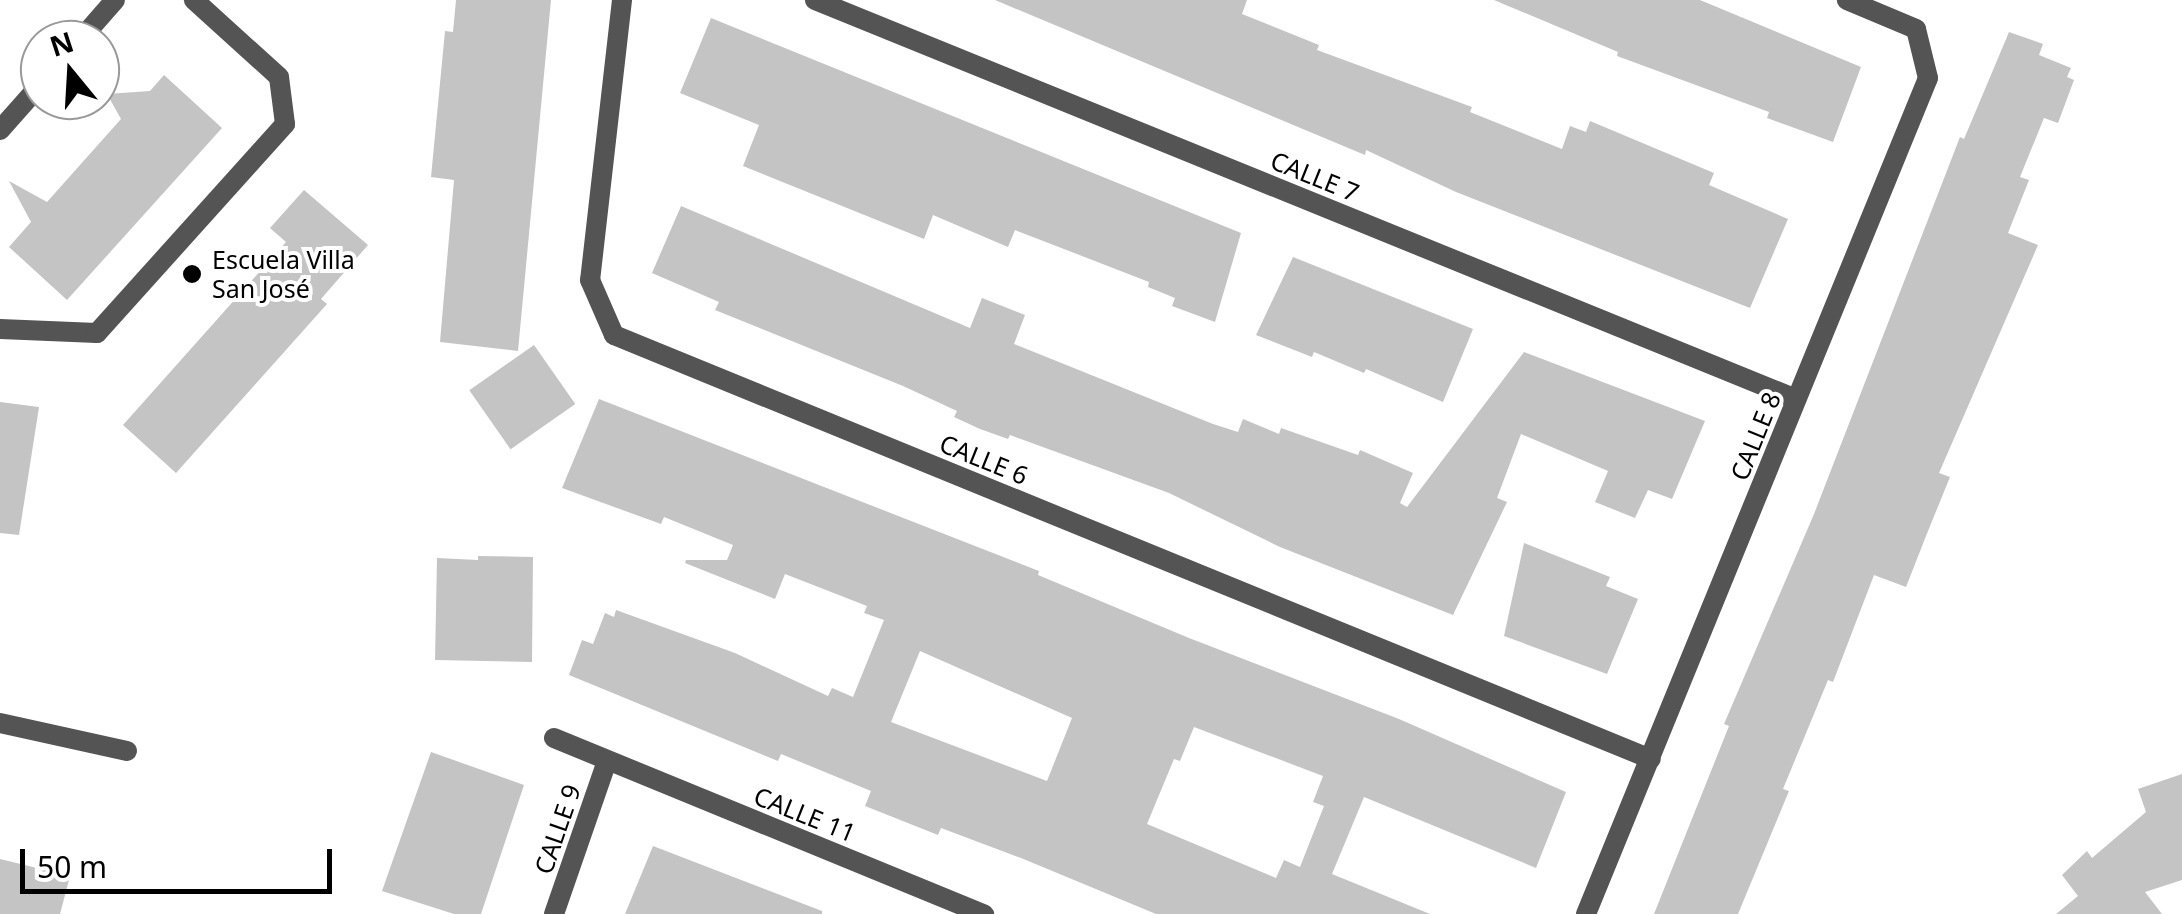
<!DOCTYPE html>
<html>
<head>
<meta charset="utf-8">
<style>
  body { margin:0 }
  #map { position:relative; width:2182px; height:914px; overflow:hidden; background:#fff; font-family:"Noto Sans",sans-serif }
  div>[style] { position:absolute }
  .building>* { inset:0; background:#c4c4c4; transform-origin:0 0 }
  .lane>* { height:20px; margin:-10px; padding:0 10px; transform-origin:10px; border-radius:10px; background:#545454 }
  .street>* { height:20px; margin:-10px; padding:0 10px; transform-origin:10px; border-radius:10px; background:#545454 }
  .dots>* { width:28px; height:28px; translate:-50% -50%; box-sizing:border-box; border:5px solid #fff; border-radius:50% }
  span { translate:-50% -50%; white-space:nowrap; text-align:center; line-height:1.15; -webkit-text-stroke:8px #fff; paint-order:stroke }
  .street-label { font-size:25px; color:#000 }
  .poi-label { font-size:25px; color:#000 }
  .left { translate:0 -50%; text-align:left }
  .north { position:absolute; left:20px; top:20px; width:100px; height:100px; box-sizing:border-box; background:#fff; border:2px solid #999; border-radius:50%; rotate:342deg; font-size:28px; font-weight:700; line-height:40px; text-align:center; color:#000 }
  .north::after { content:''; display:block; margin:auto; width:35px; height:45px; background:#000; clip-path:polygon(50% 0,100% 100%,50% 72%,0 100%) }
  .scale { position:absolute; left:20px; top:849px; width:312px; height:45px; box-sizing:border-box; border:5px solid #000; border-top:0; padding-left:12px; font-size:30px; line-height:35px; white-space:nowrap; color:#000; -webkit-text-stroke:8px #fff; paint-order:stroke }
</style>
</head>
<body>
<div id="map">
  <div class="building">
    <div style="clip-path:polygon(456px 0,551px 0,518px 351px,440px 342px,454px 180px,431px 177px,445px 31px,453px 32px)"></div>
    <div style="clip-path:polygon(995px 0,1247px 0,1242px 14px,1319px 45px,1317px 50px,1472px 107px,1470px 112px,1562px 149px,1570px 126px,1586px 132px,1590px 121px,1714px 173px,1709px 185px,1788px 219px,1750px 308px,1456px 192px,1366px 150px,1365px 155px)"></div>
    <div style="clip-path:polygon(1494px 0,1700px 0,1861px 67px,1833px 142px,1767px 118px,1769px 112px,1617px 56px,1618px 52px)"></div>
    <div style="clip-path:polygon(711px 18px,1241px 233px,1215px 322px,1172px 306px,1175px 298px,1148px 287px,1149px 282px,1015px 230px,1008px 247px,933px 215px,924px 239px,743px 166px,759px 125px,680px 93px)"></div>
    <div style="clip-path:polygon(2009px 32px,2043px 44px,2039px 55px,2071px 68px,2067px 77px,2074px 80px,2058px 123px,2044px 118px,2020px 177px,2029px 180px,2008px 233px,2038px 245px,1939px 473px,1950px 477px,1926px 536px,1906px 587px,1874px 575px,1833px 682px,1828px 680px,1783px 789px,1789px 791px,1738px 914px,1654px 914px,1729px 726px,1724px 724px,1814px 514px,1960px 137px,1964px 139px)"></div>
    <div style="clip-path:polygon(164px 75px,222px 128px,67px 300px,9px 247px,31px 222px,9px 181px,47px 202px,121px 119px,107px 94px,150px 91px)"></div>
    <div style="clip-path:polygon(304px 190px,368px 245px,321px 299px,327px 304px,176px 473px,123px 425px,286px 242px,270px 228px)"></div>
    <div style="clip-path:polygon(681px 206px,970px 328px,982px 298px,1025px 315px,1014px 344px,1213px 424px,1238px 432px,1243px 419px,1279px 434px,1281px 428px,1358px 455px,1360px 450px,1413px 473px,1400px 503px,1407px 507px,1524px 352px,1705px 421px,1672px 499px,1648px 490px,1635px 518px,1595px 502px,1608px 471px,1521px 434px,1497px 498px,1507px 502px,1453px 615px,1280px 547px,1169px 493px,1010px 435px,1008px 439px,980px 429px,954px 417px,957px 411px,903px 386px,715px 310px,719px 302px,652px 273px)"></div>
    <div style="clip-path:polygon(1293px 257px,1473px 329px,1443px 402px,1366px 369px,1364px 373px,1314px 352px,1312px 357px,1256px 335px)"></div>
    <div style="left:534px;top:345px;width:72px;height:79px;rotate:55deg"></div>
    <div style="clip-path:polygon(evenodd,599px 399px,1039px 571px,1038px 575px,1189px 638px,1399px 719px,1566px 792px,1536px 868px,1364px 797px,1332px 874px,1430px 914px,1156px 914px,1021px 858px,941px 828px,938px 835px,865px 806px,871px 791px,781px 754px,778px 761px,569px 675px,582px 640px,593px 644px,605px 613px,614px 617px,616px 610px,735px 653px,828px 696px,832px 688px,853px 697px,884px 620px,864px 613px,867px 606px,785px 574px,775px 599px,685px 563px,686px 560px,727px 560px,733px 545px,664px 517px,661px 524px,562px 488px,599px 399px,920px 651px,1072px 718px,1047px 781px,891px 722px,920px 651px,599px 399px,1194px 727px,1323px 776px,1313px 802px,1324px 806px,1300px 867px,1284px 860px,1276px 878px,1147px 824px,1174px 759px,1180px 761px,1194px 727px)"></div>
    <div style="clip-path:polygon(0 402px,39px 407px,19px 535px,0 533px)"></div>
    <div style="clip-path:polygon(1524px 543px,1610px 577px,1606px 586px,1638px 599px,1607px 674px,1504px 636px)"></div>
    <div style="clip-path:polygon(478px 556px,533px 557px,532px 662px,435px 660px,437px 558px,478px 560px)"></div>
    <div style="clip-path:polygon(431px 752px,524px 785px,481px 914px,454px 914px,382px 891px)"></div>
    <div style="clip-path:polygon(2182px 774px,2182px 880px,2145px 892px,2162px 914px,2056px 914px,2078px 896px,2062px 875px,2087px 851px,2092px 858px,2146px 812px,2138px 789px)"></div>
    <div style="clip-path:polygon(653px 846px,822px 911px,822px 914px,625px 914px)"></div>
    <div style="clip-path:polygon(0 859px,70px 876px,60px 914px,0 914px)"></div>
  </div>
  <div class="lane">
    <div style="left:80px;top:40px;width:53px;rotate:-48.8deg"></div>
    <div style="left:0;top:130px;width:60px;rotate:-48.4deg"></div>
    <div style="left:0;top:329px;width:97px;rotate:2.4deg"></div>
    <div style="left:97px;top:333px;width:281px;rotate:-48deg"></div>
    <div style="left:285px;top:124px;width:47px;rotate:-97.3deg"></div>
    <div style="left:279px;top:77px;width:115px;rotate:-137.8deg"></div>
  </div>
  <div class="street">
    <div style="left:622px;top:0;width:282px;rotate:96.5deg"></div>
    <div style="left:590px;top:280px;width:60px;rotate:66.4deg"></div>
    <div style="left:614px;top:335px;width:1120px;rotate:22.24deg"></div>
    <div style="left:815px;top:0;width:1059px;rotate:22.13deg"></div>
    <div style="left:0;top:723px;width:130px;rotate:12.4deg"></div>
    <div style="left:554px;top:738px;width:465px;rotate:22.3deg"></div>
    <div style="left:554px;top:914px;width:162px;rotate:-70.9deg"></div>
    <div style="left:1586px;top:914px;width:903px;rotate:-67.75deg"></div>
    <div style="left:1928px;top:78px;width:50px;rotate:-103.8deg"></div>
    <div style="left:1916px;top:29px;width:75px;rotate:-157.2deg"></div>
  </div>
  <div class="dots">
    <div style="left:192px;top:274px;background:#000"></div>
  </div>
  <div class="street-label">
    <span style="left:1315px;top:176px;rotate:22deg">CALLE 7</span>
    <span style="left:1755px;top:436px;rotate:-68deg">CALLE 8</span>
    <span style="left:984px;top:459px;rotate:22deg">CALLE 6</span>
    <span style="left:805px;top:814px;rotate:22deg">CALLE 11</span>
    <span style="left:557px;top:829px;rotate:-71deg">CALLE 9</span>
  </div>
  <div class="poi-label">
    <span class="left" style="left:212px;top:274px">Escuela Villa<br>San José</span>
  </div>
  <div class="north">N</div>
  <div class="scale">50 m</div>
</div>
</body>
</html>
